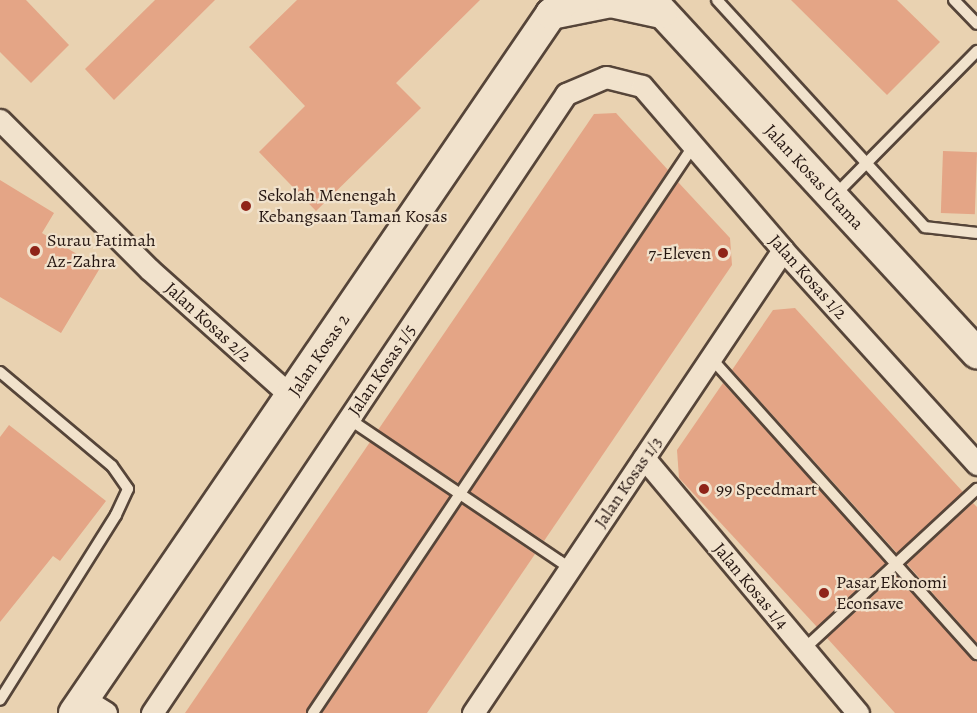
<!DOCTYPE html>
<html>
<head>
<meta charset="utf-8">
<style>
  body { margin:0 }
  #map { position:relative; width:977px; height:713px; overflow:hidden; background:#e9d2b1; font-family:Alegreya,serif }
  div>[style] { position:absolute }
  .building>* { inset:0; background:#e4a586; transform-origin:0 0 }
  .roads { filter:drop-shadow(2px 0 #564539) drop-shadow(-2px 0 #564539) drop-shadow(0 2px #564539) drop-shadow(0 -2px #564539) }
  .lane>* { height:10px; margin:-5px; padding:0 5px; transform-origin:5px; border-radius:5px; background:#f1e2cc }
  .street>* { height:21px; margin:-10.5px; padding:0 10.5px; transform-origin:10.5px; border-radius:10.5px; background:#f1e2cc }
  .secondary>* { height:30px; margin:-15px; padding:0 15px; transform-origin:15px; border-radius:15px; background:#f1e2cc }
  .dots>* { width:16px; height:16px; translate:-50% -50%; box-sizing:border-box; border:3px solid #f1e2cc; border-radius:50% }
  span { translate:-50% -50%; white-space:nowrap; text-align:center; line-height:1.15; -webkit-text-stroke:4.5px #f1e2cc; paint-order:stroke }
  .street-label { font-size:18px; color:#251611 }
  .poi-label { font-size:18px; color:#251611 }
  .left { translate:0 -50%; text-align:left }
  .right { translate:-100% -50%; text-align:right }
</style>
</head>
<body>
<div id="map">
  <div class="building">
    <div style="clip-path:polygon(0 0,26px 0,69px 45px,31px 83px,0 52px)"></div>
    <div style="clip-path:polygon(155px 0,215px 0,114px 100px,85px 69px)"></div>
    <div style="clip-path:polygon(297px 0,480px 0,396px 83px,421px 108px,316px 211px,259px 152px,305px 106px,249px 47px)"></div>
    <div style="clip-path:polygon(791px 0,897px 0,940px 42px,887px 95px)"></div>
    <div style="clip-path:polygon(616px 113px,668px 170px,458px 483px,378px 430px,594px 114px)"></div>
    <div style="left:943px;top:151px;width:34px;height:62px;rotate:2deg"></div>
    <div style="clip-path:polygon(0 180px,54px 213px,42px 233px,100px 268px,61px 333px,0 297px)"></div>
    <div style="clip-path:polygon(678px 182px,730px 238px,732px 265px,544px 541px,470px 492px)"></div>
    <div style="clip-path:polygon(795px 308px,963px 492px,897px 553px,732px 370px,773px 310px)"></div>
    <div style="clip-path:polygon(723px 383px,886px 563px,817px 627px,679px 478px,677px 450px)"></div>
    <div style="clip-path:polygon(9px 425px,106px 501px,60px 561px,53px 556px,0 622px,0 437px)"></div>
    <div style="clip-path:polygon(370px 442px,450px 496px,306px 713px,185px 713px)"></div>
    <div style="clip-path:polygon(973px 503px,977px 507px,977px 643px,907px 564px)"></div>
    <div style="clip-path:polygon(462px 504px,535px 554px,531px 560px,427px 713px,322px 713px)"></div>
    <div style="clip-path:polygon(896px 575px,977px 661px,977px 713px,895px 713px,827px 638px)"></div>
  </div>
  <div class="roads">
    <div class="lane">
      <div style="left:717px;top:0;width:308px;rotate:47.5deg"></div>
      <div style="left:925px;top:227px;width:52px;rotate:6.6deg"></div>
      <div style="left:954px;top:0;width:33px;rotate:46deg"></div>
      <div style="left:834px;top:196px;width:204px;rotate:-45.4deg"></div>
      <div style="left:711px;top:358px;width:398px;rotate:48.1deg"></div>
      <div style="left:0;top:372px;width:146px;rotate:40deg"></div>
      <div style="left:112px;top:466px;width:28px;rotate:55deg"></div>
      <div style="left:128px;top:489px;width:29px;rotate:115deg"></div>
      <div style="left:116px;top:515px;width:218px;rotate:122.1deg"></div>
      <div style="left:349px;top:419px;width:267px;rotate:34deg"></div>
      <div style="left:804px;top:649px;width:236px;rotate:-42.8deg"></div>
      <div style="left:313px;top:713px;width:684px;rotate:-56.15deg"></div>
    </div>
    <div class="street">
      <div style="left:0;top:120px;width:211px;rotate:45deg"></div>
      <div style="left:149px;top:269px;width:191px;rotate:41.8deg"></div>
      <div style="left:644px;top:458px;width:333px;rotate:50deg"></div>
      <div style="left:84px;top:699px;width:26px;rotate:32deg"></div>
      <div style="left:152px;top:713px;width:745px;rotate:-56.22deg"></div>
      <div style="left:566px;top:94px;width:43px;rotate:-23deg"></div>
      <div style="left:606px;top:77px;width:37px;rotate:14deg"></div>
      <div style="left:642px;top:86px;width:216px;rotate:49.3deg"></div>
      <div style="left:783px;top:250px;width:289px;rotate:47.8deg"></div>
      <div style="left:473px;top:713px;width:557px;rotate:-56.2deg"></div>
    </div>
    <div class="secondary">
      <div style="left:651px;top:0;width:481px;rotate:47.3deg"></div>
      <div style="left:551px;top:14px;width:61px;rotate:-11.3deg"></div>
      <div style="left:611px;top:2px;width:52px;rotate:12.2deg"></div>
      <div style="left:74px;top:713px;width:846px;rotate:-55.69deg"></div>
      <div style="left:551px;top:14px;width:21px;rotate:-43deg"></div>
    </div>
  </div>
  <div class="dots">
    <div style="left:246px;top:206px;background:#8f2418"></div>
    <div style="left:35px;top:251px;background:#8f2418"></div>
    <div style="left:723px;top:253px;background:#8f2418"></div>
    <div style="left:704px;top:489px;background:#8f2418"></div>
    <div style="left:824px;top:593px;background:#8f2418"></div>
  </div>
  <div class="street-label">
    <span style="left:814px;top:177px;rotate:47deg">Jalan Kosas Utama</span>
    <span style="left:808px;top:277px;rotate:48deg">Jalan Kosas 1/2</span>
    <span style="left:208px;top:322px;rotate:42deg">Jalan Kosas 2/2</span>
    <span style="left:319px;top:355px;rotate:-56deg">Jalan Kosas 2</span>
    <span style="left:382px;top:370px;rotate:-56deg">Jalan Kosas 1/5</span>
    <span style="left:628px;top:482px;rotate:-56deg">Jalan Kosas 1/3</span>
    <span style="left:751px;top:586px;rotate:50deg">Jalan Kosas 1/4</span>
  </div>
  <div class="poi-label">
    <span class="left" style="left:258px;top:206px">Sekolah Menengah<br>Kebangsaan Taman Kosas</span>
    <span class="left" style="left:47px;top:251px">Surau Fatimah<br>Az-Zahra</span>
    <span class="right" style="left:711px;top:253px">7-Eleven</span>
    <span class="left" style="left:716px;top:489px">99 Speedmart</span>
    <span class="left" style="left:836px;top:593px">Pasar Ekonomi<br>Econsave</span>
  </div>
</div>
</body>
</html>
